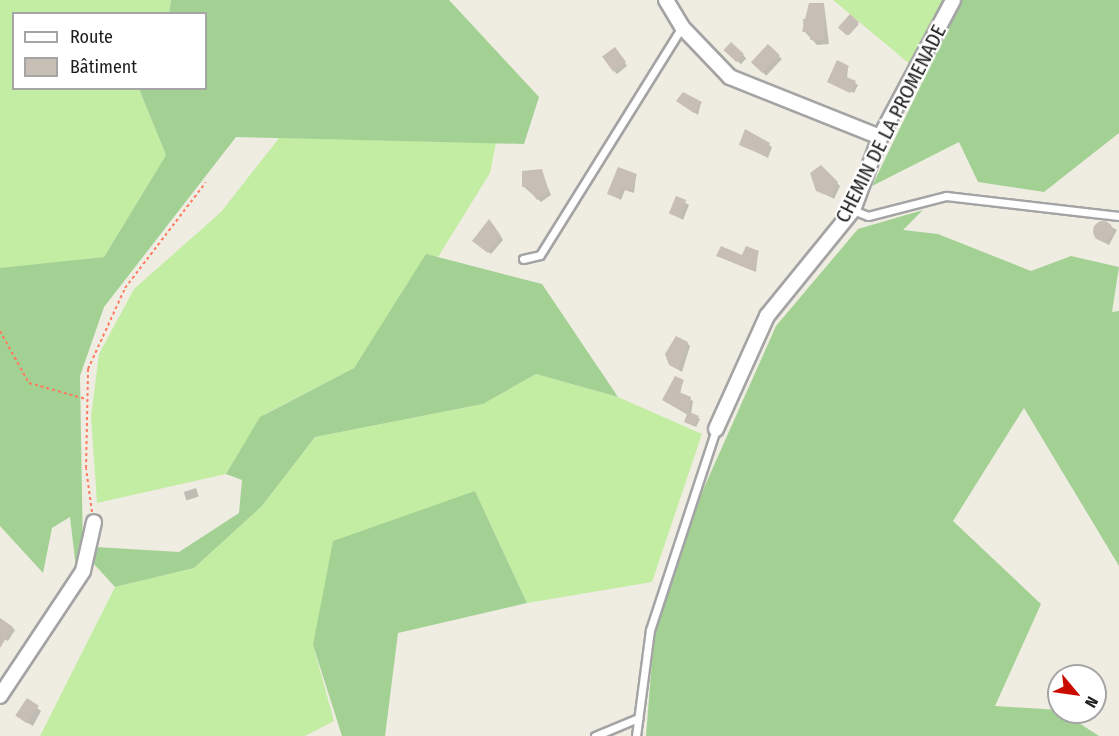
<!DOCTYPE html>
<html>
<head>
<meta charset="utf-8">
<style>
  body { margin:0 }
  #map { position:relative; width:1119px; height:736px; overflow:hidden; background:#efece2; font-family:"Fira Sans Condensed",sans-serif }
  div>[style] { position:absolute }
  .grass>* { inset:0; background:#c4eda4 }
  .forest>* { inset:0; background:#a3d194 }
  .shadow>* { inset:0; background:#0003; transform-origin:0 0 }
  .building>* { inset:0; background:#c7beb5; transform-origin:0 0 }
  .round { border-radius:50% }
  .path>* { height:2px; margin-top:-1px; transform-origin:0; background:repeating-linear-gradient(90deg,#ff7c63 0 3px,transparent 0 6px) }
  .roads { filter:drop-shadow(2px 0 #a4a4a4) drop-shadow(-2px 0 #a4a4a4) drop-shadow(0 2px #a4a4a4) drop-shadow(0 -2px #a4a4a4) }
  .lane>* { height:7px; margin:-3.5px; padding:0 3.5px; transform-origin:3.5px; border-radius:3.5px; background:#fff }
  .street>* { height:14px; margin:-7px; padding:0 7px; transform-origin:7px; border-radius:7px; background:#fff }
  span { translate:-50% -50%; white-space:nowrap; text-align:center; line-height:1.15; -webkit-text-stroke:4.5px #fff; paint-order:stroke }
  .street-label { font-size:20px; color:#1d1d1d }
  .legend { position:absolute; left:12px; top:12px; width:195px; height:78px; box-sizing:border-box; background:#fff; border:2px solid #a5a5a5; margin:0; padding:8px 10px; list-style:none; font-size:18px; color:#1d1d1d }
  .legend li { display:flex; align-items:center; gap:12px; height:30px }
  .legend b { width:30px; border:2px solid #a5a5a5 }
  .north { position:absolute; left:1047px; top:664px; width:60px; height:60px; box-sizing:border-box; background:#fff; border:2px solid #a5a5a5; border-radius:50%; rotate:119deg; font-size:16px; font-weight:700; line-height:24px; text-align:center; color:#1d1d1d }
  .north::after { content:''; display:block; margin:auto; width:21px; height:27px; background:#ca0b00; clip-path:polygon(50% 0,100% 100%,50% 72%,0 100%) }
</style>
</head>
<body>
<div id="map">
  <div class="grass">
    <div style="clip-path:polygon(0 0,171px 0,169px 13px,14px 14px,14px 88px,139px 89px,166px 155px,104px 257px,0 269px)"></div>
    <div style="clip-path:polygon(833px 0,946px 0,912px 66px)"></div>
    <div style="clip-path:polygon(279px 138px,496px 143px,490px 173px,438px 257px,426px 255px,354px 368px,265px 414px,226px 474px,97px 503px,91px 417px,99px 354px,134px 289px,221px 212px)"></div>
    <div style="clip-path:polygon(536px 374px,618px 397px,702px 434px,652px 582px,527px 603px,475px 491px,313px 645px,334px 721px,305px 736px,40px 736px,115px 587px,194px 568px,262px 506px,315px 437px,483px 404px)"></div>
  </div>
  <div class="forest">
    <div style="clip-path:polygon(171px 0,449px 0,539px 97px,524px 144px,236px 137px,104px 307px,80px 376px,83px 555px,76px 568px,70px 517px,52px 528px,43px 573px,0 526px,0 268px,104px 257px,166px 155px,139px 89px,206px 88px,206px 14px,169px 13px)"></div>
    <div style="clip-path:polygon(962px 0,1119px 0,1119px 133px,1044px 192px,978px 182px,959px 142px,872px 186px)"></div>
    <div style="clip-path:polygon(923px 210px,903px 230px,938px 234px,1031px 271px,1071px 256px,1119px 267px,1112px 312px,1119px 311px,1119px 566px,1024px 408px,953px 521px,1041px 604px,995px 706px,1059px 710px,1099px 736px,646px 736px,654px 635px,690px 519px,776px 326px,858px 229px)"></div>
    <div style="clip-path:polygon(426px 254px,542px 284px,618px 397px,536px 374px,483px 404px,315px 437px,262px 506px,194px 568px,115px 587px,94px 564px,96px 547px,179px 552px,239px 513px,242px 480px,226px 474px,260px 417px,354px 368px)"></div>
    <div style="clip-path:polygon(475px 491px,527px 603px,398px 633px,385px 736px,342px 736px,313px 645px,333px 541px)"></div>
  </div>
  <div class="shadow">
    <div style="clip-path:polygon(824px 4px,829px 44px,817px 45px,804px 31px,803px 19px,811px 19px)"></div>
    <div style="left:850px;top:16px;width:12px;height:15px;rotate:42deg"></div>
    <div style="left:731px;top:44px;width:21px;height:8px;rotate:43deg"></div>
    <div style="left:768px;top:46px;width:19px;height:23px;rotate:43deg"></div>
    <div style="clip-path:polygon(618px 52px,627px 66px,617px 74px,614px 71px)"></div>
    <div style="clip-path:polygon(848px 68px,847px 78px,858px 85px,854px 93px,830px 81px)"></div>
    <div style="clip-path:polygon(701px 103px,698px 115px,681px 104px)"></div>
    <div style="clip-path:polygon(741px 144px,769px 145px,772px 147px,768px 158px)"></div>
    <div style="clip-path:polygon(821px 167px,840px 186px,834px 199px,818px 190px)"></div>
    <div style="clip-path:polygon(541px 171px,551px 195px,541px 202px,524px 187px)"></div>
    <div style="clip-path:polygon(636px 176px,634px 193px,625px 190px,621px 200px,609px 194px)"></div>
    <div style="clip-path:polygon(677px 198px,689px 205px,683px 220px,671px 213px)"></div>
    <div style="clip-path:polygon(1100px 221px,1117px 230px,1109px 245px,1095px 238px)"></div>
    <div style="clip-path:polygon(492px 223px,503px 240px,491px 254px,477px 243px)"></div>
    <div style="clip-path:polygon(758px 252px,756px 272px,718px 256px,743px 257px)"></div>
    <div style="clip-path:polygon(687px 343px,690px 346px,682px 372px,671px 365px)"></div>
    <div style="clip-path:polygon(683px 381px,680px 394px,693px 401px,691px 414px,700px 419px,696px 427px,688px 423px,688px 415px,666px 402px)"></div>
    <div style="left:196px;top:488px;width:9px;height:13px;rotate:72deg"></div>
    <div style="clip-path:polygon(0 618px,15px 630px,8px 641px,0 636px)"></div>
    <div style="clip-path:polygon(27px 700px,41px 711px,33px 726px,21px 719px)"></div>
  </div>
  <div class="building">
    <div style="clip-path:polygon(809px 3px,824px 3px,825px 40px,810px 40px,810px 32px,802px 32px)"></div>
    <div style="left:850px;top:14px;width:12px;height:18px;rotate:42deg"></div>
    <div style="left:731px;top:42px;width:18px;height:11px;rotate:43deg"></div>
    <div style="left:768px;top:44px;width:16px;height:25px;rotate:43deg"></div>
    <div style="left:615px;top:47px;width:19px;height:16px;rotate:54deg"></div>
    <div style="clip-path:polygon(837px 60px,849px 66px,844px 76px,856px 81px,850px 93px,827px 82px)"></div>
    <div style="clip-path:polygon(683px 92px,702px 102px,694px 113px,676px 101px)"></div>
    <div style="clip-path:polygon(745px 129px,770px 143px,765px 156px,739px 145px)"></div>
    <div style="clip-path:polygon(821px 165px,838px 182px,831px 197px,816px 191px,810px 173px)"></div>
    <div style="clip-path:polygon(618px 167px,637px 174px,631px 192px,622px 188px,618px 198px,607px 194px)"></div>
    <div style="clip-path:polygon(542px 169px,549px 192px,537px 200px,528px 187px,522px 187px,522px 171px)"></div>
    <div style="left:676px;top:196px;width:11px;height:19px;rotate:22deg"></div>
    <div style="clip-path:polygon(489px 219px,501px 236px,488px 253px,472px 241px)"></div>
    <div class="round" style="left:1093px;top:221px;width:20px;height:20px"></div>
    <div style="clip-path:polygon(721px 246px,742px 255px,746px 246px,759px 251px,754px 271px,716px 256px)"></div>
    <div style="clip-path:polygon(676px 336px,688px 342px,679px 370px,669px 365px,665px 354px)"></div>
    <div style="clip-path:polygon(675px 376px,684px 380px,679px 392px,691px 397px,689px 412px,699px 416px,694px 426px,684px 422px,687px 414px,662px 400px)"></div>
    <div style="clip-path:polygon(0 618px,13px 627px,0 648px)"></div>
    <div style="left:27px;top:698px;width:14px;height:21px;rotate:34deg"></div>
  </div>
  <div class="path">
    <div style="left:0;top:331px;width:60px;rotate:60.9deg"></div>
    <div style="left:29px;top:383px;width:59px;rotate:15.7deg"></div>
    <div style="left:92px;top:512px;width:44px;rotate:-97.8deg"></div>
    <div style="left:86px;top:468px;width:99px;rotate:-88.8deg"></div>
    <div style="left:88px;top:369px;width:89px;rotate:-65.4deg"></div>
    <div style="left:125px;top:288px;width:133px;rotate:-52.6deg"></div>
  </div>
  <div class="roads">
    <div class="lane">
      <div style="left:853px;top:210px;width:16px;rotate:22deg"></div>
      <div style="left:868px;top:216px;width:81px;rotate:-14.4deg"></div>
      <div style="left:946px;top:196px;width:174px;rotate:6.6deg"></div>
      <div style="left:523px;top:259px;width:17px;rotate:-13deg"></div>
      <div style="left:540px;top:255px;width:269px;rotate:-58.1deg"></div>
      <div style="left:595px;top:736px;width:47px;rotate:-22.7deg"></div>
      <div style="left:636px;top:736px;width:107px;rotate:-82.5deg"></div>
      <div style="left:650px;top:630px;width:212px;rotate:-71.8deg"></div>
    </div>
    <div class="street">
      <div style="left:666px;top:0;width:31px;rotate:59deg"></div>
      <div style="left:682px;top:27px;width:69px;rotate:46.2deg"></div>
      <div style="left:730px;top:77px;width:162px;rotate:21.8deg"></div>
      <div style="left:716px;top:429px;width:124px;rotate:-65.7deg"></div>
      <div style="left:767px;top:316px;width:136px;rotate:-50.9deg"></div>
      <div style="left:853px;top:210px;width:78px;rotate:-69.7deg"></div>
      <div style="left:880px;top:137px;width:155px;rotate:-61.9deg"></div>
      <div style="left:0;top:696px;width:150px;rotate:-56.4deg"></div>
      <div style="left:83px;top:571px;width:50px;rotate:-77.3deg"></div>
    </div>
  </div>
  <div class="street-label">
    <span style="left:891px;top:124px;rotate:-63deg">CHEMIN DE LA PROMENADE</span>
  </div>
  <ul class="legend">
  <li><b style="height:8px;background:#fff"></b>Route</li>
  <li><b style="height:16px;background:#c7beb5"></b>Bâtiment</li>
  </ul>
  <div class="north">N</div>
</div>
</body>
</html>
